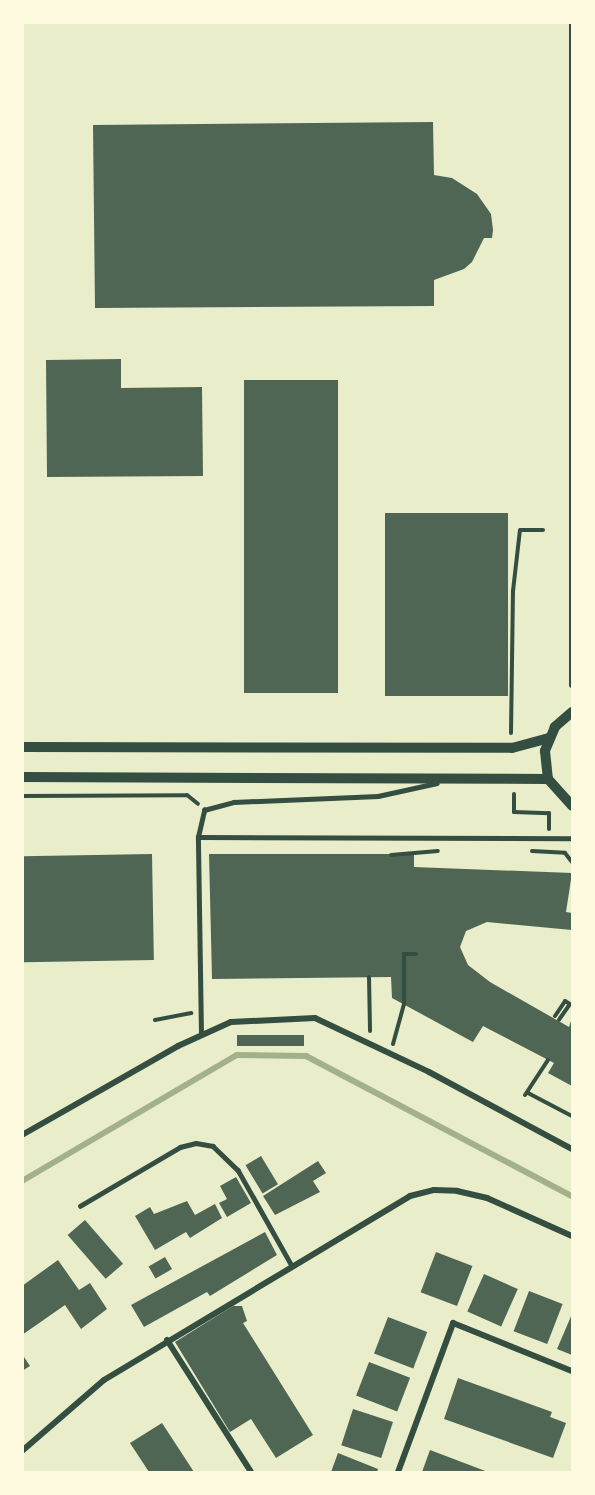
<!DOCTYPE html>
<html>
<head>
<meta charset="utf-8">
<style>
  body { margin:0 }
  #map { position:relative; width:595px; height:1495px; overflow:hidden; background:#e9edc9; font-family:"PT Sans",sans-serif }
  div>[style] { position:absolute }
  .stream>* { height:6px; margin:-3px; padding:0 3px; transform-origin:3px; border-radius:3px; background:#a3b18a }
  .building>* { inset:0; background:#4f6655; transform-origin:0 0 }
  .path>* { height:4px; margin:-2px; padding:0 2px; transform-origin:2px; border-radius:2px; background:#344e41 }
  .service>* { height:4.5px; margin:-2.25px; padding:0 2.25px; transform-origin:2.25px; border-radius:2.25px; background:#344e41 }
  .minor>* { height:6px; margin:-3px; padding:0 3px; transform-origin:3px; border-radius:3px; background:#344e41 }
  .tertiary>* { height:10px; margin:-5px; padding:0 5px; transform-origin:5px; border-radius:5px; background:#344e41 }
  span { translate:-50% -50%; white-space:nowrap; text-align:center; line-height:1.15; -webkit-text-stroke:4.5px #fefae0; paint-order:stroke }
  .frame { position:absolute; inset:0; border:24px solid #fefae0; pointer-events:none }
</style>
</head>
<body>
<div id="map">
  <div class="stream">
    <div style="left:22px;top:1181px;width:249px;rotate:-30.4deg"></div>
    <div style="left:237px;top:1055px;width:69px;rotate:0.8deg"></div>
    <div style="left:306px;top:1056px;width:301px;rotate:27.8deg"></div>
  </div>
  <div class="building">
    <div style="clip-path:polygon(433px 122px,434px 175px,452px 178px,477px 194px,491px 214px,493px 230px,492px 238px,484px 238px,472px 262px,464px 269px,434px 280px,434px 306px,95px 308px,93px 125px)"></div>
    <div style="clip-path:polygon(121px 359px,121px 388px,202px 387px,203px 476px,47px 477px,46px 360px)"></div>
    <div style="left:244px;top:380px;width:94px;height:313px"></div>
    <div style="left:508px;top:513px;width:183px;height:123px;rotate:90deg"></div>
    <div style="left:152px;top:854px;width:106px;height:130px;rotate:89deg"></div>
    <div style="clip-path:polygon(209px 854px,414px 854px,414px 867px,572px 873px,566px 912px,572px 913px,572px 930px,487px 922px,466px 931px,460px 947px,468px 965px,490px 982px,569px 1027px,572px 1018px,572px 1086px,548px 1073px,554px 1063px,483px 1026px,473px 1042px,392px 998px,391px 977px,212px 979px)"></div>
    <div style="left:237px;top:1035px;width:67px;height:11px"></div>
    <div style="left:261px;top:1156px;width:33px;height:18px;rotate:59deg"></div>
    <div style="clip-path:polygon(318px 1161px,326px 1173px,313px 1181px,320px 1192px,275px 1215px,263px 1196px)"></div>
    <div style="clip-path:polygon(236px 1177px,251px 1203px,227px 1217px,219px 1203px,227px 1199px,220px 1186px)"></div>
    <div style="clip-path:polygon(187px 1201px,195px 1215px,215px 1204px,222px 1218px,190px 1238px,186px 1232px,155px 1250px,135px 1216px,150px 1207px,154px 1214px)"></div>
    <div style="left:85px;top:1220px;width:58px;height:23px;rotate:49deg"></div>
    <div style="clip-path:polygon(265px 1232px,277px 1255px,210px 1296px,207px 1292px,144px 1327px,131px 1305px)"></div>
    <div style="left:436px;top:1252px;width:39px;height:43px;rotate:21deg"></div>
    <div style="left:165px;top:1257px;width:14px;height:19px;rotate:60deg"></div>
    <div style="clip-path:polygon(58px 1260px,79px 1290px,90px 1283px,107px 1309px,81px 1329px,65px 1305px,22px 1335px,22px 1286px)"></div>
    <div style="left:484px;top:1274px;width:37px;height:41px;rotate:24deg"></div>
    <div style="left:529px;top:1291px;width:36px;height:43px;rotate:21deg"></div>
    <div style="clip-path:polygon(233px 1306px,242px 1306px,247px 1321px,243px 1323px,313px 1435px,276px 1458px,251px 1419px,230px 1432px,175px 1342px)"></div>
    <div style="clip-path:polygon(572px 1314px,572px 1355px,557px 1349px)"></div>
    <div style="left:388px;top:1317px;width:42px;height:39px;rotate:21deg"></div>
    <div style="clip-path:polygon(22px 1354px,30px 1366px,22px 1371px)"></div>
    <div style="left:369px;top:1362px;width:44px;height:36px;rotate:21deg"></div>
    <div style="clip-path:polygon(458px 1378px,552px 1412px,550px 1417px,566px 1423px,553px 1458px,444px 1419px)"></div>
    <div style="left:353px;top:1409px;width:42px;height:38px;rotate:18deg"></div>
    <div style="clip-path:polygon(162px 1423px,194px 1472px,149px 1472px,130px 1443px)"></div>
    <div style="clip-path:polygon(430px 1450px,488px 1472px,422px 1472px)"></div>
    <div style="clip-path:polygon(338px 1453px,378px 1469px,377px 1472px,331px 1472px)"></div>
  </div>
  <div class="path">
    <div style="left:511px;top:733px;width:142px;rotate:-89.2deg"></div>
    <div style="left:513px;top:591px;width:61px;rotate:-83.5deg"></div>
    <div style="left:520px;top:530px;width:23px"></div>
    <div style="left:514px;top:794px;width:18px;rotate:90deg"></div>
    <div style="left:514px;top:812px;width:35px;rotate:2deg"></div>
    <div style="left:549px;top:813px;width:16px;rotate:90deg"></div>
    <div style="left:22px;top:796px;width:165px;rotate:-0.3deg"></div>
    <div style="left:187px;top:795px;width:14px;rotate:39deg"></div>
    <div style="left:532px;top:851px;width:33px;rotate:3deg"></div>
    <div style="left:565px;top:853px;width:11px;rotate:52deg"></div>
    <div style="left:391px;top:855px;width:47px;rotate:-4.9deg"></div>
    <div style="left:369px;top:977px;width:54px;rotate:88.9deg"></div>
    <div style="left:555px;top:1016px;width:18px;rotate:-56deg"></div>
    <div style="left:565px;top:1001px;width:6px;rotate:31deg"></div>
    <div style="left:570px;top:1004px;width:19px;rotate:125deg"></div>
    <div style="left:155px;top:1020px;width:37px;rotate:-11deg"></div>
    <div style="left:393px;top:1044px;width:41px;rotate:-74.6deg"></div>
    <div style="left:404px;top:1004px;width:50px;rotate:-90deg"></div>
    <div style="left:404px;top:954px;width:12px"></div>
    <div style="left:528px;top:1093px;width:50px;rotate:27.6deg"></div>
    <div style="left:525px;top:1095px;width:42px;rotate:-56.7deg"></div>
  </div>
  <div class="service">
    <div style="left:198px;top:837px;width:374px;rotate:0.2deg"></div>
    <div style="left:201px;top:1035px;width:198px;rotate:-90.9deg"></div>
    <div style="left:198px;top:837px;width:28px;rotate:-77deg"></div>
    <div style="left:204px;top:810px;width:31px;rotate:-15deg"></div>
    <div style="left:234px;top:802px;width:144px;rotate:-2.4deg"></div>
    <div style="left:378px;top:796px;width:60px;rotate:-12.4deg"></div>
    <div style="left:80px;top:1206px;width:116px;rotate:-30.5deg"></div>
    <div style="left:180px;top:1147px;width:16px;rotate:-14deg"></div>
    <div style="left:196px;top:1143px;width:17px;rotate:10deg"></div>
    <div style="left:213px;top:1146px;width:35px;rotate:44deg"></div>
    <div style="left:238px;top:1170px;width:110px;rotate:60.6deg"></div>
  </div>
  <div class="minor">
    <div style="left:572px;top:22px;width:663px;rotate:90deg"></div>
    <div style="left:22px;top:1135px;width:180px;rotate:-29.7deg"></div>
    <div style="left:178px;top:1046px;width:58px;rotate:-24.4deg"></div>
    <div style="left:231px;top:1022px;width:84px;rotate:-2.7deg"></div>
    <div style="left:315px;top:1018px;width:126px;rotate:25.3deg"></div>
    <div style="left:429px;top:1072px;width:162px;rotate:28.3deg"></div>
    <div style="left:167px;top:1340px;width:156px;rotate:57.5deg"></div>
    <div style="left:22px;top:1451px;width:108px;rotate:-40.9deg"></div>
    <div style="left:104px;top:1380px;width:357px;rotate:-31deg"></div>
    <div style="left:410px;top:1196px;width:25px;rotate:-14deg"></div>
    <div style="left:434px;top:1190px;width:23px;rotate:2deg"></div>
    <div style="left:457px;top:1191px;width:31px;rotate:13deg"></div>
    <div style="left:487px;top:1198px;width:93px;rotate:24.1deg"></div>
    <div style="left:398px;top:1472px;width:159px;rotate:-69.7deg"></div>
    <div style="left:453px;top:1323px;width:128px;rotate:22deg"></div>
  </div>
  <div class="tertiary">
    <div style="left:572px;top:712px;width:23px;rotate:139deg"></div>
    <div style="left:555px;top:727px;width:26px;rotate:113deg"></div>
    <div style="left:545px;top:751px;width:28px;rotate:84deg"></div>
    <div style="left:548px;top:779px;width:36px;rotate:48deg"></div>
    <div style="left:22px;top:747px;width:490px;rotate:0.1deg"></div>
    <div style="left:512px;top:748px;width:38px;rotate:-15deg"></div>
    <div style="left:22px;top:777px;width:526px;rotate:0.22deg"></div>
  </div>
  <div class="frame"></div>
</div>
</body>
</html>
